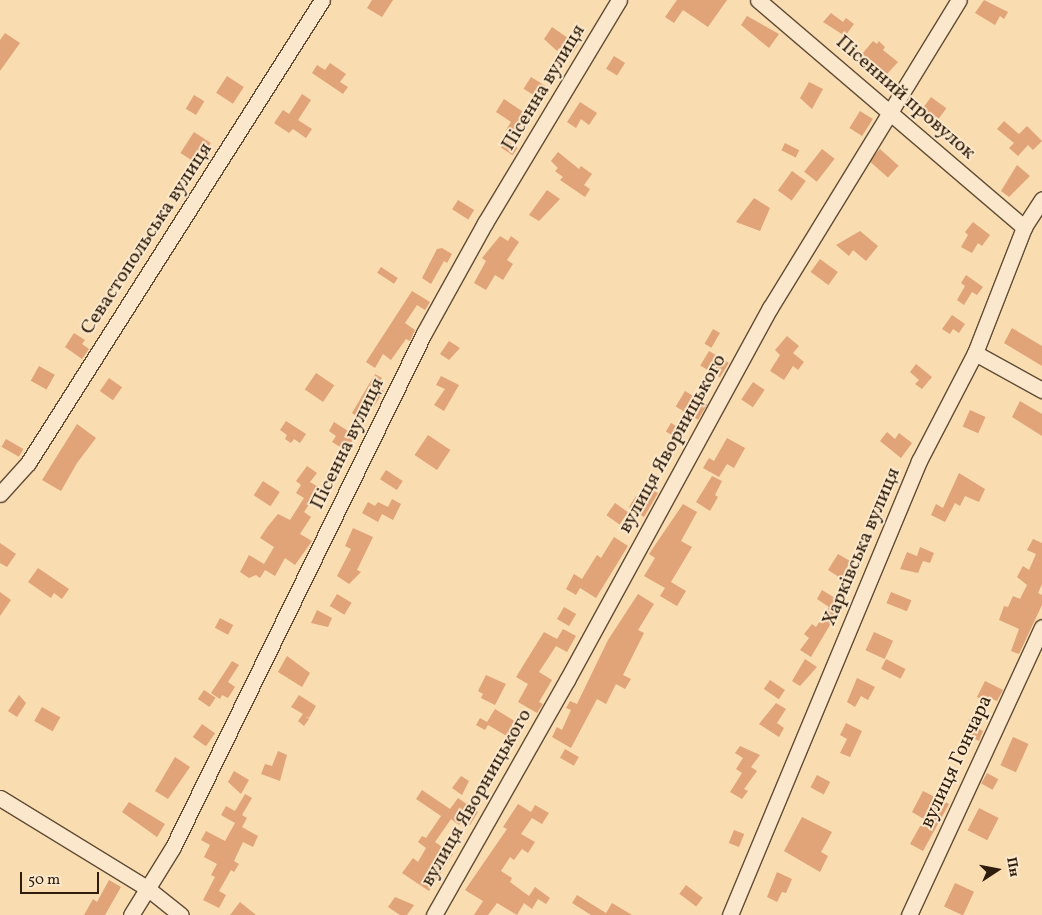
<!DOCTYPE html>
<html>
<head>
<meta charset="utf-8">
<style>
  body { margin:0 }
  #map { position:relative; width:1042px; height:915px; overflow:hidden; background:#f9dcb0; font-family:Vollkorn,serif }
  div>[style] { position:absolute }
  .building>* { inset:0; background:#e1a378; transform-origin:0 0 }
  .roads { filter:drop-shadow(1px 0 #614c35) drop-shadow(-1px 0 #614c35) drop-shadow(0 1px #614c35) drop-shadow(0 -1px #614c35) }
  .minor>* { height:15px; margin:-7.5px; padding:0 7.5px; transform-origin:7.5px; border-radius:7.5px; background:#fbe8cc }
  span { translate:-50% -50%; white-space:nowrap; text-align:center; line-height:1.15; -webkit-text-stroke:4px #fbe8cc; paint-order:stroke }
  .street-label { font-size:20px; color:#2e1c0c }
  .north { position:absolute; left:972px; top:845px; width:50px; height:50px; -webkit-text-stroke:4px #fbe8cc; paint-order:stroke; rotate:79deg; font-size:14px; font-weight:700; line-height:20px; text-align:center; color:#2e1c0c }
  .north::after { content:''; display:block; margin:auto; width:18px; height:22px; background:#2e1c0c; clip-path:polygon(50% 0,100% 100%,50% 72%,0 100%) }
  .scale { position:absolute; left:20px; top:872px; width:79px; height:22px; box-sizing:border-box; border:2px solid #2e1c0c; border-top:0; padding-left:6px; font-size:15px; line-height:18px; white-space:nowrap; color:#2e1c0c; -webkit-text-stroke:4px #fbe8cc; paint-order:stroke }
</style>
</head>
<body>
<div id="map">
  <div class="building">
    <div style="clip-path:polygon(372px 0,393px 0,382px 17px,367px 8px)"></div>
    <div style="clip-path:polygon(677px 0,727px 0,708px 27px,683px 10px,674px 23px,665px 17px)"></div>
    <div style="clip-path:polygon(984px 0,1008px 12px,1004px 19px,1000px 16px,995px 25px,975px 13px)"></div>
    <div style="clip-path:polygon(831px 13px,843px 22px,846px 18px,854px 24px,845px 36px,823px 22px)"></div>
    <div style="clip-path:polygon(747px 16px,779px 34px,769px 48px,741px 25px)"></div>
    <div style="clip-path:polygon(552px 27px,578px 45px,571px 56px,559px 48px,557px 51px,544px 39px)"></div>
    <div style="clip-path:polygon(5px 33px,20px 43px,0 71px,0 40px)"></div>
    <div style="clip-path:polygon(873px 41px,877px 44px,879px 41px,885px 47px,883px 50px,898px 62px,887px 74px,862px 54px)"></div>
    <div style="left:614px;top:56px;width:13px;height:15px;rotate:32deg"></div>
    <div style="clip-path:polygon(330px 63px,346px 74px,340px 82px,348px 87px,343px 94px,312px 73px,317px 65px,325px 70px)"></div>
    <div style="left:227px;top:76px;width:20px;height:20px;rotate:33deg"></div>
    <div style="left:531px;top:77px;width:22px;height:14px;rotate:32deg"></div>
    <div style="clip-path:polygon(809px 82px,823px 89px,812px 109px,800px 98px)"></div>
    <div style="clip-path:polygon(302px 94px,311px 100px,298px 120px,312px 129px,306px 138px,293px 129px,289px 133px,274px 123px,283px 110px,289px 114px)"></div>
    <div style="left:194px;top:95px;width:12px;height:16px;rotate:31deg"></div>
    <div style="left:931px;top:97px;width:19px;height:16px;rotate:36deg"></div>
    <div style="clip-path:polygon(504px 99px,531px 117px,514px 136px,506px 130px,511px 122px,496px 112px)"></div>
    <div style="clip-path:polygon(580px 102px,597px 113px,589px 125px,581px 119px,576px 128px,567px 122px)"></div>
    <div style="left:860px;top:111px;width:15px;height:20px;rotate:32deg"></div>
    <div style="clip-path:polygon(1004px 121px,1019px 134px,1027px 126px,1042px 141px,1033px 150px,1028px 145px,1018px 156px,1009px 148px,1014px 143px,997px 129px)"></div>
    <div style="left:194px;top:132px;width:20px;height:25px;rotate:33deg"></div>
    <div style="left:506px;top:140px;width:14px;height:9px;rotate:34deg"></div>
    <div style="left:785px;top:143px;width:16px;height:8px;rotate:27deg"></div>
    <div style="left:822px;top:149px;width:16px;height:29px;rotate:38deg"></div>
    <div style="left:880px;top:149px;width:25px;height:16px;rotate:42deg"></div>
    <div style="clip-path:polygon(558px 152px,579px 169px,581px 166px,592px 174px,584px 185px,590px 189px,585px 197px,560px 180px,563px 177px,555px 171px,558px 168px,551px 161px)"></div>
    <div style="clip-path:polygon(1017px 165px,1030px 176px,1009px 197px,1001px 191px)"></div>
    <div style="left:792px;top:171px;width:17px;height:24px;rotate:36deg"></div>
    <div style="clip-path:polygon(547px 190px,560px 199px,539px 221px,529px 215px)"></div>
    <div style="clip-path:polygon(754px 198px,770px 208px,760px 231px,736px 222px)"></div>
    <div style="left:458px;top:200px;width:19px;height:11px;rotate:32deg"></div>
    <div style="clip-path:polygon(973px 222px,990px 235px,982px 246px,978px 243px,972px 253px,961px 247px,968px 235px,965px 232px)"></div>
    <div style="clip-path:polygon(860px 231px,878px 246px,866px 261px,853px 250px,849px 256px,836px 245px)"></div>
    <div style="clip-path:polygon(500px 236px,508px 241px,511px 236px,519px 242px,507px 260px,513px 264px,503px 280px,495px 275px,486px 290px,474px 283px,486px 261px,482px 258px)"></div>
    <div style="clip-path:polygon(442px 248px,452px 254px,447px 263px,444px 261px,431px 284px,422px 278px,437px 249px)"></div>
    <div style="left:820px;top:259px;width:22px;height:16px;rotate:36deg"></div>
    <div style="left:381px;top:267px;width:20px;height:7px;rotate:33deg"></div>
    <div style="clip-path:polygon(966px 275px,983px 287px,977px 295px,972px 292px,964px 305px,957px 300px,965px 286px,961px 283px)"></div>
    <div style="clip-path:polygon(412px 291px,430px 302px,425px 310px,417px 305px,405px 323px,415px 330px,410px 341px,406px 339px,391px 360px,383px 354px,375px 368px,366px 362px)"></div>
    <div style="clip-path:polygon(952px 315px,965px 324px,959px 333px,953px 329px,950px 334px,942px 329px)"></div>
    <div style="clip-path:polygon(1012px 328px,1042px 346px,1042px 366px,1004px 343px)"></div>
    <div style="left:713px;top:329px;width:8px;height:17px;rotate:30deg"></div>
    <div style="clip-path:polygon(74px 333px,85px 340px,82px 344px,89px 349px,82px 359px,65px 347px)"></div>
    <div style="clip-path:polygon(787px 336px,799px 346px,793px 353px,804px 362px,798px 370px,793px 366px,784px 380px,770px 371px,780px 355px,775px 350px)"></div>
    <div style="clip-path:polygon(449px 341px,460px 348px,449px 360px,440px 354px)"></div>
    <div style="left:709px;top:351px;width:23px;height:17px;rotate:31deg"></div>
    <div style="clip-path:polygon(916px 364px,932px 377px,922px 389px,915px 384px,919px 380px,910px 372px)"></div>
    <div style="left:39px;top:366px;width:18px;height:17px;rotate:29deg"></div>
    <div style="left:316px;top:373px;width:22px;height:20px;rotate:34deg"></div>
    <div style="clip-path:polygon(375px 374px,382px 378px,377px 387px,384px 391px,364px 421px,352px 413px)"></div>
    <div style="clip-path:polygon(441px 376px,459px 385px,444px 411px,434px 405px,445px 389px,436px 385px)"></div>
    <div style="left:109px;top:378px;width:16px;height:16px;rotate:35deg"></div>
    <div style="left:753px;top:382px;width:14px;height:21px;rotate:34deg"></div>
    <div style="left:685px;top:391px;width:26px;height:18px;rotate:31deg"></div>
    <div style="clip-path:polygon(1020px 401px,1042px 414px,1042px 436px,1012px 417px)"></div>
    <div style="left:970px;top:410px;width:17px;height:18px;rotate:24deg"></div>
    <div style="clip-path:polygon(286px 421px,306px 434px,300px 443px,294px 439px,291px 443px,285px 439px,287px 435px,280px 430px)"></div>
    <div style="clip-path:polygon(334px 422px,348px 431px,345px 435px,353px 440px,347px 451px,332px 442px,336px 436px,329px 431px)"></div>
    <div style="left:671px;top:423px;width:17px;height:10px;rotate:31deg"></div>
    <div style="clip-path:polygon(77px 424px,96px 438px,77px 463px,61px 491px,42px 480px)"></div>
    <div style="clip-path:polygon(887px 432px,895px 439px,899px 433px,912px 443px,901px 458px,880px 441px)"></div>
    <div style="left:428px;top:435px;width:27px;height:24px;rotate:34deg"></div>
    <div style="clip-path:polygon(727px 438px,745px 448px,734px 468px,727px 464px,719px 477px,703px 468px,709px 458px,714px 461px)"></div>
    <div style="left:6px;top:439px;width:20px;height:9px;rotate:30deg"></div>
    <div style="clip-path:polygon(307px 466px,317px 473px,310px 482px,320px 488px,304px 512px,311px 517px,300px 534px,312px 541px,295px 565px,285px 558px,275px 576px,265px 570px,260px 578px,256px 575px,249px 578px,240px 572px,249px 555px,264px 564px,274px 547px,260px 538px,268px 526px,278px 514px,290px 520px,304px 498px,296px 493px,301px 485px,296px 481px)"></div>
    <div style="left:386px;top:470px;width:20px;height:11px;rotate:33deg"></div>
    <div style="clip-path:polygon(959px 473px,985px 489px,979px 502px,965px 496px,960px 506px,955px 503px,945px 522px,931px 515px,936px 504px,943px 508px)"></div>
    <div style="clip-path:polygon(712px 476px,722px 481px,715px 495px,718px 497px,710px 511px,696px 502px)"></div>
    <div style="left:263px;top:481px;width:20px;height:17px;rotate:33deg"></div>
    <div style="clip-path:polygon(650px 489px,658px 493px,644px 517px,629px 507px,636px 496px,644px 501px)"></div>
    <div style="clip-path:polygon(392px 499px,401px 504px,393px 520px,382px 514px,378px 522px,362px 513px,368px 502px,375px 506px,378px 502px,388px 507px)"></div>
    <div style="left:615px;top:503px;width:16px;height:15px;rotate:35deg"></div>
    <div style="clip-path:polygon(683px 504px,697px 512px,681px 541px,692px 547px,671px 582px,686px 591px,677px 606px,660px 596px,665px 588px,644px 576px,655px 558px,649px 554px)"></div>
    <div style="clip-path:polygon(353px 528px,373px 537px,357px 570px,361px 572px,349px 584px,337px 576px,351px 549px,345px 546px)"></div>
    <div style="clip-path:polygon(614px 537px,628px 546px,596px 598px,580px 588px,576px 595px,566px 589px,574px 574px,582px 579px,597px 555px,601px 558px)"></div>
    <div style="clip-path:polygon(1033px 539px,1042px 543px,1042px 584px,1038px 593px,1042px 595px,1042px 605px,1019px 654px,1011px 651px,1019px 629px,999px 620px,1004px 606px,1008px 607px,1013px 596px,1020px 599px,1027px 585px,1017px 577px,1023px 566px,1029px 570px,1036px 554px,1027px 550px)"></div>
    <div style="clip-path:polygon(0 543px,16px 554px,7px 567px,0 563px)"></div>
    <div style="clip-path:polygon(920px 547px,934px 553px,930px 563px,923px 561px,918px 573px,900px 569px,907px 552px,917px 556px)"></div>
    <div style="clip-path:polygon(838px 554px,850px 561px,842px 579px,828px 570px)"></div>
    <div style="clip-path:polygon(38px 568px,69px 589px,62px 599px,54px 593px,51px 598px,28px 582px)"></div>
    <div style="clip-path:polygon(822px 590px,843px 603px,811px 657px,800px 650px,809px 638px,804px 634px,812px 624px,816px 627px,829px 607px,817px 599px)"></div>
    <div style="clip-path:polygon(0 592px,11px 600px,0 616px)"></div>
    <div style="left:891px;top:592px;width:22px;height:12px;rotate:22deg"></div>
    <div style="left:337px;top:594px;width:17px;height:14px;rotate:31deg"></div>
    <div style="clip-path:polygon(638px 594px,654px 604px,638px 630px,644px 633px,623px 675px,631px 679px,625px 689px,616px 684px,606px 704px,597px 699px,571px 748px,552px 737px,557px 727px,562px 730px,571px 710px,566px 708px,570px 701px,577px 704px,608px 640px)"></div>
    <div style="left:564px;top:607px;width:14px;height:14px;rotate:30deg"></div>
    <div style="clip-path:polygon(317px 610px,332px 618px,328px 627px,311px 623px)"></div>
    <div style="left:220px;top:618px;width:15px;height:11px;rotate:28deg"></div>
    <div style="clip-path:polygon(563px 629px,576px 636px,567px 652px,556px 646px,539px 672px,552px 680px,539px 702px,543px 704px,537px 713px,518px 702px,528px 684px,516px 677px,544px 632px,557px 639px)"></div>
    <div style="left:874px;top:632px;width:21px;height:20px;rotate:25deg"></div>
    <div style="clip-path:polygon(287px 656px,310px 673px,302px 687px,278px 672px)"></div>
    <div style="clip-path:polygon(805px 659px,817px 667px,800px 686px,792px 681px)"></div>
    <div style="left:886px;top:659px;width:22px;height:11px;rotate:27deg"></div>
    <div style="clip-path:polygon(232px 661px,239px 665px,228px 682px,235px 687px,228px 698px,222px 695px,220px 699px,211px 693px)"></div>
    <div style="clip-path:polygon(486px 675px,506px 684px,495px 705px,481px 698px,483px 694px,478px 691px)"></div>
    <div style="clip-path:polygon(857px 678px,875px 687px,868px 700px,861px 696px,855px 707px,847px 702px)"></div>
    <div style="left:770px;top:680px;width:18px;height:11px;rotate:34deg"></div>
    <div style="clip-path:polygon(985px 681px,1003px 690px,997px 701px,990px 698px,987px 703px,977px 697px)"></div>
    <div style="left:204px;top:690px;width:14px;height:11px;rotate:34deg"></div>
    <div style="clip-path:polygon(19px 695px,26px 703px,17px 717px,8px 711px)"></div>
    <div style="clip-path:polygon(299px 695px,316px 706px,309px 718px,305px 716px,309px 719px,304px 726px,298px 721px,303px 714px,291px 707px)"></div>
    <div style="clip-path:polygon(776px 703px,786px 709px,777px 723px,784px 728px,779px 737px,759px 724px)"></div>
    <div style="left:42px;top:707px;width:21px;height:16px;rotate:29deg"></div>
    <div style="clip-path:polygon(495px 709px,524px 727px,515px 741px,488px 725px,485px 730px,476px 725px,480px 718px,487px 722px)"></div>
    <div style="clip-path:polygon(970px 718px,979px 723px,976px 727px,983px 731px,979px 741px,963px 733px)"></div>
    <div style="clip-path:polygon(846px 723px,862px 731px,850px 757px,840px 753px,847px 739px,840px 735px)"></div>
    <div style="left:202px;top:724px;width:16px;height:16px;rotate:35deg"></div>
    <div style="left:1013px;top:737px;width:17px;height:31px;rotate:24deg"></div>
    <div style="clip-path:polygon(740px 746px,760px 755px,751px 767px,757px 771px,744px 789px,748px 791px,742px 799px,730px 792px,742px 773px,736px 769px,743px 758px,735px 753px)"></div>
    <div style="left:565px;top:749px;width:16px;height:10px;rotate:30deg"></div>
    <div style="clip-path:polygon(278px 751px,287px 755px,280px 781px,261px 774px,265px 764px,272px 766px)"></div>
    <div style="clip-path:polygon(175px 757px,190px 767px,168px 799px,155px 791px)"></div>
    <div style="clip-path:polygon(234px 771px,249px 780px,241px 794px,228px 782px)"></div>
    <div style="left:987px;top:773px;width:13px;height:12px;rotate:29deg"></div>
    <div style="left:817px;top:775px;width:15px;height:14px;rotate:28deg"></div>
    <div style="clip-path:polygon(461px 776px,469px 781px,462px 795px,452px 788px)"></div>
    <div style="clip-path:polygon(422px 790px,450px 809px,458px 798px,478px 812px,470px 825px,463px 820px,459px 825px,451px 819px,435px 842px,453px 854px,429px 891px,402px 873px,413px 858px,418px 862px,426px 848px,418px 842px,422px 836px,426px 838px,441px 816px,416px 799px)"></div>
    <div style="clip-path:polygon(923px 791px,949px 804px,923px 851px,910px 844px,924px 819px,912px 812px)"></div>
    <div style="clip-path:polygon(245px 794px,252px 798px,242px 815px,247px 818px,242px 827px,258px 836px,253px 847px,243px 842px,234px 861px,239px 864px,234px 872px,231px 870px,219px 891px,226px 895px,219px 908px,203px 900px,215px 877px,211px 875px,217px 864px,204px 857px,210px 845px,201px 840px,206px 831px,225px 841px,235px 823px,221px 815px,226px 806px,235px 811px)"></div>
    <div style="clip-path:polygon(129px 802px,165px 824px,157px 837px,122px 812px)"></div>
    <div style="clip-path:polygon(518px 804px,531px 812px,535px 805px,549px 813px,542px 824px,532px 818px,521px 834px,535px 842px,528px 853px,522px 849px,514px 860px,510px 857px,501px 871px,512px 878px,510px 882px,529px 896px,535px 887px,550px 898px,546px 904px,538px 899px,532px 909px,524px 903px,517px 915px,497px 903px,488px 915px,474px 915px,483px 901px,465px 890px,507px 829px,503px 827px)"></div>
    <div style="left:979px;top:808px;width:22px;height:25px;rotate:27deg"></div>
    <div style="clip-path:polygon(802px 817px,832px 832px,821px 852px,828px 856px,820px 872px,784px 851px)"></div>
    <div style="left:734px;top:830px;width:11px;height:14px;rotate:22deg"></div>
    <div style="clip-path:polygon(777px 872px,792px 879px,786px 893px,782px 892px,777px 902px,767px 897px)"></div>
    <div style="clip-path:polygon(109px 880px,121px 887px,105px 915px,84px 915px,93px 899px,97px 902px)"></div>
    <div style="left:955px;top:883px;width:21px;height:26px;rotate:25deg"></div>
    <div style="left:686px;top:885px;width:21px;height:11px;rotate:37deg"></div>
    <div style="clip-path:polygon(577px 895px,606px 913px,612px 903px,632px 915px,591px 915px,572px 903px)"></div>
    <div style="clip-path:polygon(395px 897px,414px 905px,407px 915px,400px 915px,388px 907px)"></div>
    <div style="clip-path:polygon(240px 902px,256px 915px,230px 915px)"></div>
  </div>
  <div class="roads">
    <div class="minor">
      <div style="left:758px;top:0;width:350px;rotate:40.5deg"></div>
      <div style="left:975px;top:353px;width:77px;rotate:28.9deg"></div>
      <div style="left:0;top:494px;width:42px;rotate:-47.9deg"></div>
      <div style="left:28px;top:463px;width:548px;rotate:-57.58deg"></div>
      <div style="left:0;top:798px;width:172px;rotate:31.5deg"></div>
      <div style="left:147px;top:888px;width:43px;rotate:38.5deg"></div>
      <div style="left:131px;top:915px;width:80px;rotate:-58.3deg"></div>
      <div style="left:173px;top:847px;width:572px;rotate:-63.97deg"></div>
      <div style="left:424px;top:333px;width:126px;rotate:-61deg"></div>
      <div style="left:485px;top:223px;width:260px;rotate:-59deg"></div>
      <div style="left:434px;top:915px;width:270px;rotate:-60.5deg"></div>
      <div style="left:567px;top:680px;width:424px;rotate:-61.4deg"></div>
      <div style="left:770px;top:308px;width:361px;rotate:-58.5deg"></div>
      <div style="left:730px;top:915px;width:492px;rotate:-67.4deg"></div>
      <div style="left:919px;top:461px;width:122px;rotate:-62.6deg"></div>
      <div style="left:975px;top:353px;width:135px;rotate:-68.7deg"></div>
      <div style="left:1024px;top:227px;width:33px;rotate:-57deg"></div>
      <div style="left:909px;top:915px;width:317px;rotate:-65.2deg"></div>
    </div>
  </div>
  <div class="street-label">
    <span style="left:544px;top:88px;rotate:-59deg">Пісенна вулиця</span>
    <span style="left:905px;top:98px;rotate:41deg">Пісенний провулок</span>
    <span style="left:147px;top:239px;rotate:-57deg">Севастопольська вулиця</span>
    <span style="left:348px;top:444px;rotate:-64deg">Пісенна вулиця</span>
    <span style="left:673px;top:444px;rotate:-61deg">вулиця Яворницького</span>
    <span style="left:862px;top:547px;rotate:-67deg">Харківська вулиця</span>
    <span style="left:957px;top:762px;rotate:-65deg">вулиця Гончара</span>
    <span style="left:477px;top:798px;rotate:-60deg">вулиця Яворницького</span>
  </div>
  <div class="north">Пн</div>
  <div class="scale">50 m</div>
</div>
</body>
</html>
